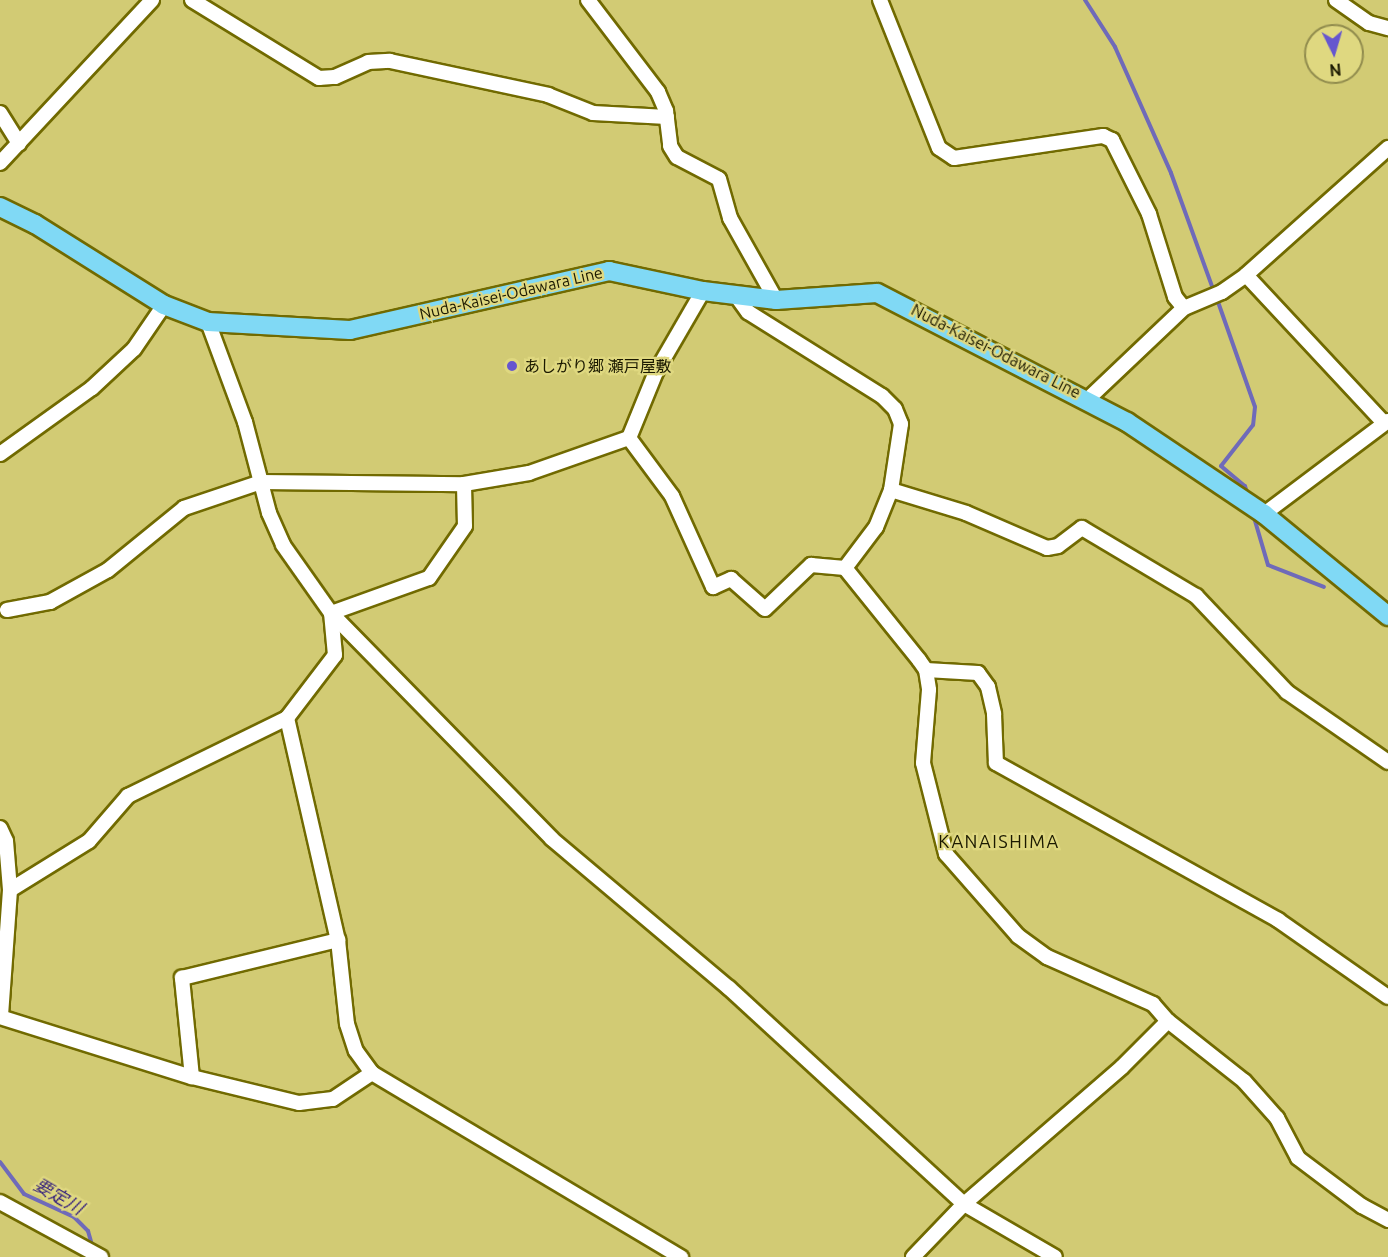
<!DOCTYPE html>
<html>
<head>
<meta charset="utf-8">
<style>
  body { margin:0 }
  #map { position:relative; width:1388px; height:1257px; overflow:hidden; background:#d2cb74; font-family:Ubuntu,"Noto Sans JP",sans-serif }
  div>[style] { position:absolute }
  .stream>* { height:4px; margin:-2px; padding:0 2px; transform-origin:2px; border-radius:2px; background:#6f6ab9 }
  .roads { filter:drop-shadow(2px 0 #716a00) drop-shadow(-2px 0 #716a00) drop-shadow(0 2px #716a00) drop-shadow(0 -2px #716a00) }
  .minor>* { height:14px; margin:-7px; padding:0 7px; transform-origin:7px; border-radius:7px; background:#fff }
  .major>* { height:18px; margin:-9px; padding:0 9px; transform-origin:9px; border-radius:9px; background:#80d9f5 }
  .dots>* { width:16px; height:16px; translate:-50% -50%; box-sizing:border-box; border:3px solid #dfd880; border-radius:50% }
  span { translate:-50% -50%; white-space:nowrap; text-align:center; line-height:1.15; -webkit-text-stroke:4.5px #dfd880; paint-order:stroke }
  .street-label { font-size:16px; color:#1b1900 }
  .poi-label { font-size:16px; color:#1b1900 }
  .left { translate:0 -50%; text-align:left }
  .neighbourhood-label { font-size:18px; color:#1b1900; letter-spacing:1.5px }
  .water-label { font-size:18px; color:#331e7d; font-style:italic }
  .north { position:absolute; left:1304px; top:24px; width:60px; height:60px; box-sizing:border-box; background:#dfd880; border:2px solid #918c4d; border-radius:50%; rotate:175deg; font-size:16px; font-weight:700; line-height:24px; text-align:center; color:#1b1900 }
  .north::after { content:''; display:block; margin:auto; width:21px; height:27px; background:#6656cf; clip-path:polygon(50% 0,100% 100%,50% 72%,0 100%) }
</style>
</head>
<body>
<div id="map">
  <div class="stream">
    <div style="left:1085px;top:0;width:56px;rotate:57.4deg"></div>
    <div style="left:1115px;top:47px;width:138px;rotate:66deg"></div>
    <div style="left:1171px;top:173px;width:127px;rotate:70.1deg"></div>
    <div style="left:1217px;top:299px;width:114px;rotate:70.6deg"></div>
    <div style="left:1255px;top:407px;width:18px;rotate:96deg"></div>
    <div style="left:1253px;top:425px;width:52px;rotate:128deg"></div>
    <div style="left:1221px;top:466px;width:31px;rotate:40deg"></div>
    <div style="left:1245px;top:486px;width:10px;rotate:73deg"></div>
    <div style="left:1253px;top:514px;width:53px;rotate:73.6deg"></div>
    <div style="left:1268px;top:565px;width:60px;rotate:21.4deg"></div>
    <div style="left:0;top:1162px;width:40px;rotate:53deg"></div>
    <div style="left:24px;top:1194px;width:55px;rotate:24.7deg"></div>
    <div style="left:74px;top:1217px;width:20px;rotate:45deg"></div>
    <div style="left:88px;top:1231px;width:18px;rotate:74deg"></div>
  </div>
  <div class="roads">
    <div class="minor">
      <div style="left:192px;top:0;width:149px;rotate:31.6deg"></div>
      <div style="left:319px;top:78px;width:16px;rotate:-4deg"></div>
      <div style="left:335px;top:77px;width:36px;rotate:-24deg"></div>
      <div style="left:368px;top:62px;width:22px;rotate:-3deg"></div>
      <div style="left:390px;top:61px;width:162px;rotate:12.1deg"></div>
      <div style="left:548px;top:95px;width:48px;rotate:21.8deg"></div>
      <div style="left:593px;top:113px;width:74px;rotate:3.1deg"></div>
      <div style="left:588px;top:0;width:116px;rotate:52.7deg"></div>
      <div style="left:658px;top:92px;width:21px;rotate:67deg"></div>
      <div style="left:666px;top:111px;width:35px;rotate:83deg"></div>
      <div style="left:670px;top:146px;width:13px;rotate:58deg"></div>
      <div style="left:677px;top:157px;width:47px;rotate:27.6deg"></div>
      <div style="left:719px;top:179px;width:41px;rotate:74.2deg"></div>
      <div style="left:730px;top:218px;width:94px;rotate:60.7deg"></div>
      <div style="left:880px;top:0;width:159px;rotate:68.3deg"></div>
      <div style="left:939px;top:148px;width:18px;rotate:34deg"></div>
      <div style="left:954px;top:158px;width:151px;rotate:-8.4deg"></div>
      <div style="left:1103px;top:136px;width:10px;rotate:24deg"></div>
      <div style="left:1112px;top:140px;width:83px;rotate:63.4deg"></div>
      <div style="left:1149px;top:214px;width:87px;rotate:72.6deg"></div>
      <div style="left:1175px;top:297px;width:14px;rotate:51deg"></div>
      <div style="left:1336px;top:0;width:40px;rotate:34.9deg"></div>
      <div style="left:1369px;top:23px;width:20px;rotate:15deg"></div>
      <div style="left:0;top:113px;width:36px;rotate:58deg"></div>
      <div style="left:0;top:163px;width:223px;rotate:-47deg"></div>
      <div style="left:1246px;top:275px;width:202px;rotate:47deg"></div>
      <div style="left:737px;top:297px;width:19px;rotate:54deg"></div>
      <div style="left:748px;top:312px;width:158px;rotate:32.1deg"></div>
      <div style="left:882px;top:396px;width:18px;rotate:45deg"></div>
      <div style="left:895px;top:409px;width:16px;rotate:68deg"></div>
      <div style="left:901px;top:424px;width:67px;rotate:98.6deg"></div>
      <div style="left:891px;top:490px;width:40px;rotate:112deg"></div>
      <div style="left:876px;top:527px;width:51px;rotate:127.1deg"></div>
      <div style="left:208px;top:322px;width:107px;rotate:69.7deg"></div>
      <div style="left:245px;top:422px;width:94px;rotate:75.2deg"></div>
      <div style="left:269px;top:513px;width:35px;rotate:66deg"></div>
      <div style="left:283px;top:545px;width:83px;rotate:54.8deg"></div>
      <div style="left:331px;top:613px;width:316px;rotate:45.6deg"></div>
      <div style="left:552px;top:839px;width:231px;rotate:40.1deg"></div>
      <div style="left:729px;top:988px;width:319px;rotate:42.6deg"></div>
      <div style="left:964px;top:1204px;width:105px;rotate:30.2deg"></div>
      <div style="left:1088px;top:399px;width:132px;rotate:-43.5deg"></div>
      <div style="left:1184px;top:308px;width:41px;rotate:-22.8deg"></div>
      <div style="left:1222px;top:292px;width:29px;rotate:-35deg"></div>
      <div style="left:1246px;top:275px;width:191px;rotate:-41.8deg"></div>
      <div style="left:629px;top:438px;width:72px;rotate:53.4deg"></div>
      <div style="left:672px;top:496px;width:100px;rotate:65.7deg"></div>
      <div style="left:713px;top:587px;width:20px;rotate:-24deg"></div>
      <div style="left:731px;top:579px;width:45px;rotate:41.4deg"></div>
      <div style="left:765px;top:609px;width:64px;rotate:-43.7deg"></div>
      <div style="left:811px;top:565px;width:34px;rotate:5deg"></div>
      <div style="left:845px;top:568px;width:118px;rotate:51.2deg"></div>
      <div style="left:919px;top:660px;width:12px;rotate:55deg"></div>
      <div style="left:926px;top:670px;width:20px;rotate:81deg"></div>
      <div style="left:929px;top:690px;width:73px;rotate:94.7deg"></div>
      <div style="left:923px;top:763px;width:94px;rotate:75.8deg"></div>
      <div style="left:946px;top:854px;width:109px;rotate:48.7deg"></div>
      <div style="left:1018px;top:936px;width:36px;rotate:36deg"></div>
      <div style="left:1047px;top:957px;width:116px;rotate:23.9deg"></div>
      <div style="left:1153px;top:1004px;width:23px;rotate:49deg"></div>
      <div style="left:1168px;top:1021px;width:97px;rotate:38.3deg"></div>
      <div style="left:1244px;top:1081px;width:50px;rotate:48.3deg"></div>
      <div style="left:1277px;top:1118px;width:45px;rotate:62.3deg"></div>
      <div style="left:1298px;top:1158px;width:80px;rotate:36.9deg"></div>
      <div style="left:1362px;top:1206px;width:30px;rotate:28deg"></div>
      <div style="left:0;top:454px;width:113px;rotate:-35.7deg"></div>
      <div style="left:92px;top:388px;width:57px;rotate:-42.9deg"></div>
      <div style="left:134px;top:349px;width:53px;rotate:-55.7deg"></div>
      <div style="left:891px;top:490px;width:78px;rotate:17deg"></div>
      <div style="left:966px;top:513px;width:88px;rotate:23.4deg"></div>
      <div style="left:1047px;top:548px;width:11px;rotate:-10deg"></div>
      <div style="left:1058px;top:546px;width:30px;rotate:-37deg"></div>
      <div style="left:1082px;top:528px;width:133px;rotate:30.8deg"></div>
      <div style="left:1196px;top:596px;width:132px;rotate:46.5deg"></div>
      <div style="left:1287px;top:692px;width:123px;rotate:34.7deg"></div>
      <div style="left:1264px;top:514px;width:155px;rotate:-36.9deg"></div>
      <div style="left:7px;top:610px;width:44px;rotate:-10.5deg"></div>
      <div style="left:50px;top:602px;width:66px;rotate:-28.9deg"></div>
      <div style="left:108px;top:570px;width:98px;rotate:-39.2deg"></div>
      <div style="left:184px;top:508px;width:81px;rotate:-18.7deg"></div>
      <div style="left:261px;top:482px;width:203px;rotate:0.6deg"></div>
      <div style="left:331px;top:613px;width:104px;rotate:-19.7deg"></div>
      <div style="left:429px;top:578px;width:63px;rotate:-55.3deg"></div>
      <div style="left:465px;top:526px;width:42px;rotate:-91.4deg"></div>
      <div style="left:464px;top:484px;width:66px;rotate:-9.6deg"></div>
      <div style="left:529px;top:473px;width:106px;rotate:-19.3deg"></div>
      <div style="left:629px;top:438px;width:71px;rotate:-67.8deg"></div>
      <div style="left:656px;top:372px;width:94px;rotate:-59.9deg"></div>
      <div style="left:926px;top:670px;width:52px;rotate:3.3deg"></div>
      <div style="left:978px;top:673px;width:17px;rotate:54deg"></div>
      <div style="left:988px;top:687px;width:28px;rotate:77deg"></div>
      <div style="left:994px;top:714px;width:49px;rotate:87.7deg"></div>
      <div style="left:996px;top:763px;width:323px;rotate:29.1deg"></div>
      <div style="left:1278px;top:920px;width:134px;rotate:35deg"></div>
      <div style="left:287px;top:718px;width:228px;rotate:77.1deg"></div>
      <div style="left:338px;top:940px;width:84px;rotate:83.9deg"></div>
      <div style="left:347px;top:1024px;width:28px;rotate:72deg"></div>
      <div style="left:356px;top:1051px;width:27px;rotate:54deg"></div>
      <div style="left:372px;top:1073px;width:360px;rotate:30.8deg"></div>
      <div style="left:0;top:828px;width:14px;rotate:65deg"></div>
      <div style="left:6px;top:841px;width:49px;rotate:85.3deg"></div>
      <div style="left:10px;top:890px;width:127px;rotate:94.1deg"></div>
      <div style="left:10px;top:890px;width:93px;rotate:-31.8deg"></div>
      <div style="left:89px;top:841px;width:60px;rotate:-49.1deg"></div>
      <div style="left:128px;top:796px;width:177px;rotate:-26.1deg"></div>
      <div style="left:287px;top:718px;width:79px;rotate:-52.7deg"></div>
      <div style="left:335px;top:655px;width:42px;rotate:-95.4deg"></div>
      <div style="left:0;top:1017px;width:201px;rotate:17.4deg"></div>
      <div style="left:192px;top:1077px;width:110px;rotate:13.7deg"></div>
      <div style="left:299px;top:1103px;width:34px;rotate:-7deg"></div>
      <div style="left:333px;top:1099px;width:47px;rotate:-33.7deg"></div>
      <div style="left:192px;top:1077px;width:100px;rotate:-95.8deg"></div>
      <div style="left:182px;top:978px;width:161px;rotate:-13.7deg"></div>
      <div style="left:0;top:1202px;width:115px;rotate:28.6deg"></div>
      <div style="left:913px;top:1257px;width:74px;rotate:-46.1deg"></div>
      <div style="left:964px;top:1204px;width:209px;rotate:-40.9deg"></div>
      <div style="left:1122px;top:1067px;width:65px;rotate:-45deg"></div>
    </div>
    <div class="major">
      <div style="left:0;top:207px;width:39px;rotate:26deg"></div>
      <div style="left:35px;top:224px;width:152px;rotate:32.1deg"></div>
      <div style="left:164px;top:305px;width:47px;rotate:21.1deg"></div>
      <div style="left:208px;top:322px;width:142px;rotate:3.2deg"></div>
      <div style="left:350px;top:330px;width:266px;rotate:-12.8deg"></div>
      <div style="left:609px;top:271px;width:96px;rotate:12deg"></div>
      <div style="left:703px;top:291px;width:74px;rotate:7deg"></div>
      <div style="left:776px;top:300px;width:101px;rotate:-4deg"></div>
      <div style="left:877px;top:293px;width:281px;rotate:27.3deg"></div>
      <div style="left:1127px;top:422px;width:165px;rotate:33.9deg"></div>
      <div style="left:1264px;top:514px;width:161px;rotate:39.4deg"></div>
    </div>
  </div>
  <div class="dots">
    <div style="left:512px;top:366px;background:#6656cf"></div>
  </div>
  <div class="street-label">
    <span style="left:511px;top:293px;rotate:-13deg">Nuda-Kaisei-Odawara Line</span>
    <span style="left:996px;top:351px;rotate:27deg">Nuda-Kaisei-Odawara Line</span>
  </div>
  <div class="poi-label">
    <span class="left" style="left:524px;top:366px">あしがり郷 瀬戸屋敷</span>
  </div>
  <div class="neighbourhood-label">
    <span style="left:999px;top:841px">KANAISHIMA</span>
  </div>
  <div class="water-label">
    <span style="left:59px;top:1196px;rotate:30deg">要定川</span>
  </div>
  <div class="north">N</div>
</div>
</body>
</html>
